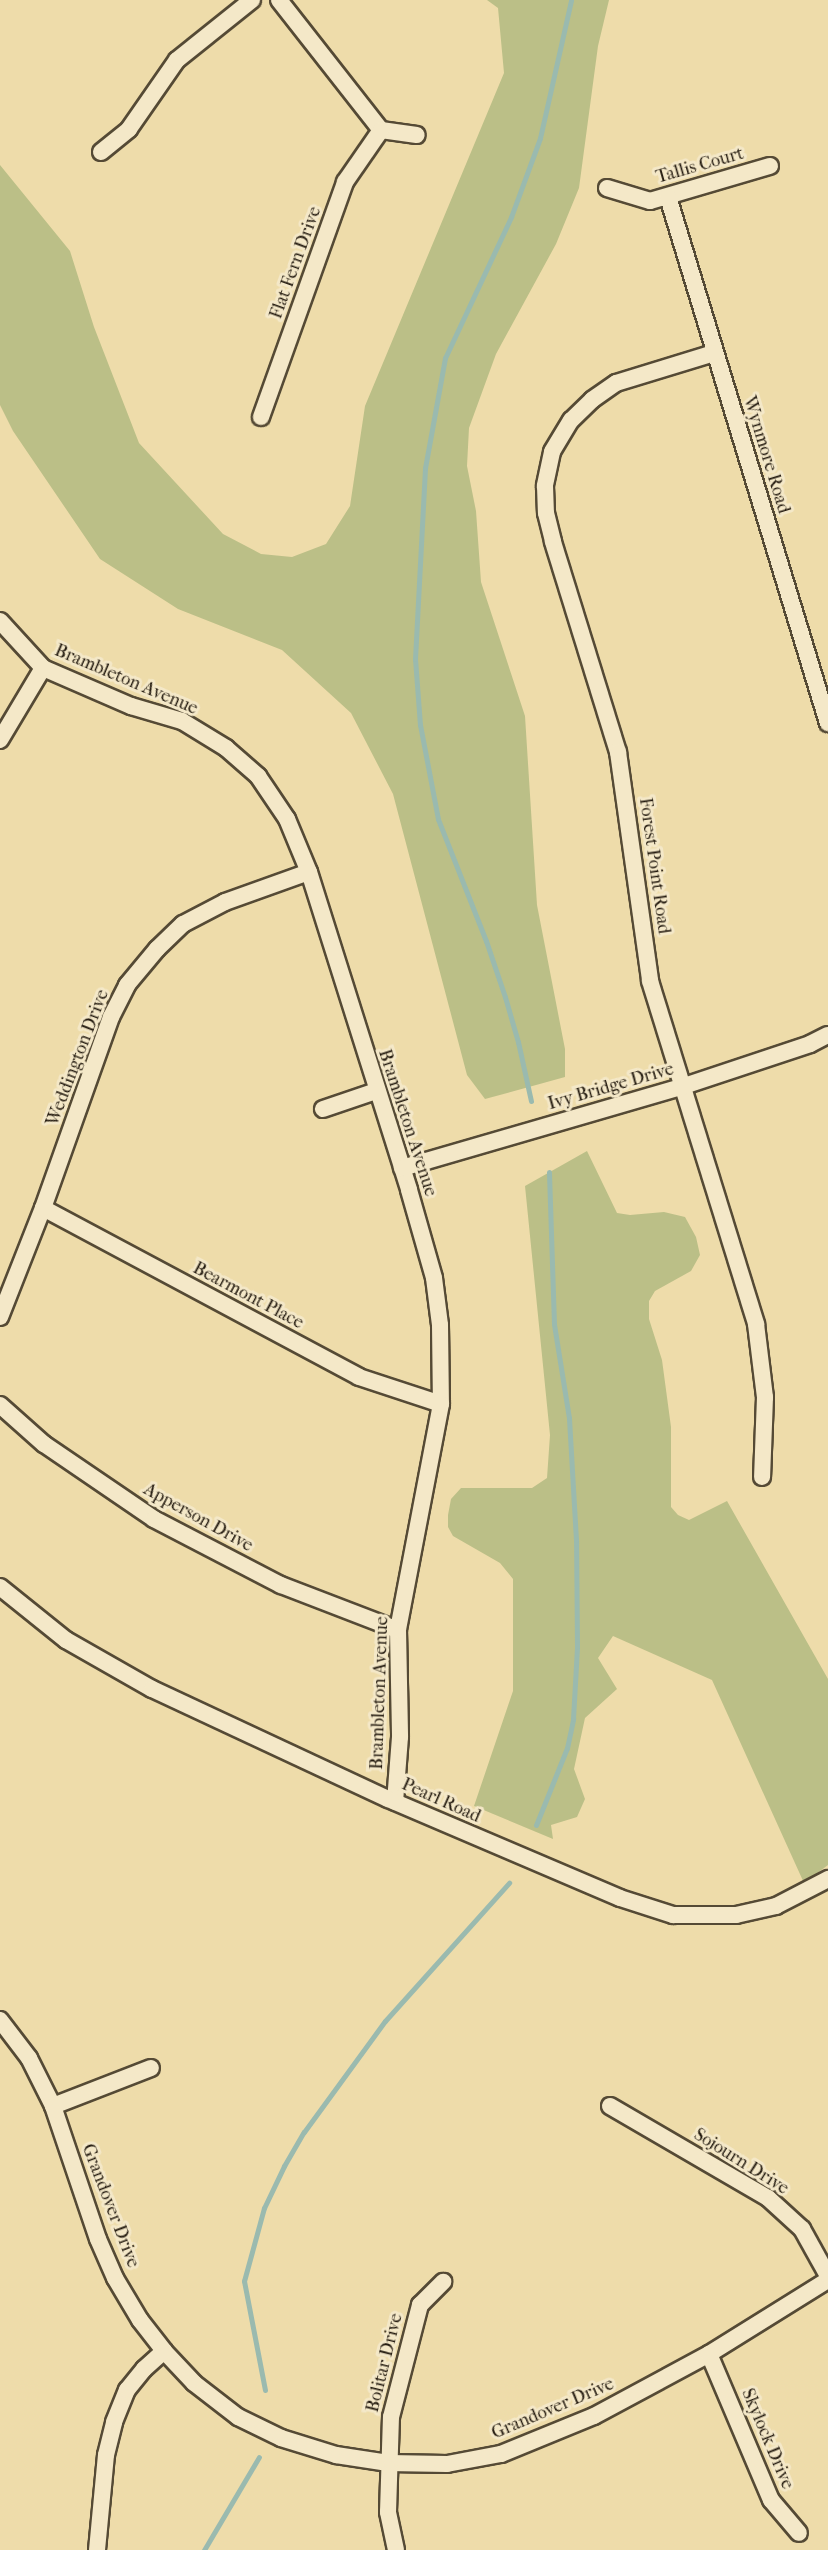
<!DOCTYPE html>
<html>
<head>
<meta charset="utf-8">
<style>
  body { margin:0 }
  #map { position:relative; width:828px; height:2550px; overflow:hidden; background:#eedcaa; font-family:"IM FELL French Canon",serif }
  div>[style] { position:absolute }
  .green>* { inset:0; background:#bbbf87 }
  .stream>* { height:5px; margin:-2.5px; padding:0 2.5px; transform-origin:2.5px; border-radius:2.5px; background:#9abaaf }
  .roads { filter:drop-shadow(2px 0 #554a35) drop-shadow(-2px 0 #554a35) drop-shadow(0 2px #554a35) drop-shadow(0 -2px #554a35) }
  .minor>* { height:16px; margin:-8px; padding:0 8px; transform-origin:8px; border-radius:8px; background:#f4e8c8 }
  span { translate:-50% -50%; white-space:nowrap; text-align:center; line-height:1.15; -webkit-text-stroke:6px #f4e8c8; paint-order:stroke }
  .street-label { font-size:18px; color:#22190e }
</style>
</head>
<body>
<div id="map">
  <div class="green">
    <div style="clip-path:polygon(487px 0,609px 0,598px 46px,579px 188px,556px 244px,496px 354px,469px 428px,467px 466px,476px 511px,481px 582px,525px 716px,537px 905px,565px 1049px,565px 1077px,485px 1099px,467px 1075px,393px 794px,351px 713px,282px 650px,178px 609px,100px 559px,13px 431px,0 405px,0 165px,70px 251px,94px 327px,139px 443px,223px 534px,261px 554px,292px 557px,326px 544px,350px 506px,365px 406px,504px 73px,498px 8px)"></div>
    <div style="clip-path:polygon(587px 1151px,617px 1213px,630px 1215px,664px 1212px,685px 1217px,696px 1237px,700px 1255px,691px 1271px,655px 1291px,649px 1301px,649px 1319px,662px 1360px,671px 1427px,671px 1507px,678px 1515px,689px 1520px,727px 1501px,828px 1679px,828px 1865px,804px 1883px,712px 1680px,613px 1636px,598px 1658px,617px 1689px,585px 1718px,574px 1769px,585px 1799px,577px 1817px,551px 1825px,553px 1839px,474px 1806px,513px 1691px,513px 1579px,500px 1563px,453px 1536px,448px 1527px,448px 1515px,451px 1499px,461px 1488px,532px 1488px,547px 1478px,550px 1435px,525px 1186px)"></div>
  </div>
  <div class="stream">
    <div style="left:531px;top:1101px;width:60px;rotate:-102.4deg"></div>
    <div style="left:518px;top:1042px;width:47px;rotate:-106.1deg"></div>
    <div style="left:505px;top:997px;width:59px;rotate:-108.7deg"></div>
    <div style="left:486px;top:941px;width:131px;rotate:-111.5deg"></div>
    <div style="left:438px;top:819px;width:96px;rotate:-100.8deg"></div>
    <div style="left:420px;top:725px;width:66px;rotate:-94.3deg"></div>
    <div style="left:415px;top:659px;width:191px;rotate:-87deg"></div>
    <div style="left:425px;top:468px;width:112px;rotate:-79.7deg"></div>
    <div style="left:445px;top:358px;width:156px;rotate:-64.9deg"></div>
    <div style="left:511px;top:217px;width:84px;rotate:-69.8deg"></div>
    <div style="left:540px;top:138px;width:141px;rotate:-77.3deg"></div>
    <div style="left:536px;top:1825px;width:83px;rotate:-68.1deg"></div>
    <div style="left:567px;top:1748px;width:30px;rotate:-78deg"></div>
    <div style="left:573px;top:1719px;width:72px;rotate:-86.8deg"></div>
    <div style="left:577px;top:1647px;width:107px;rotate:-90.5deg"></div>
    <div style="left:576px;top:1540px;width:122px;rotate:-93.3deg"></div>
    <div style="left:569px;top:1418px;width:95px;rotate:-99.1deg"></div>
    <div style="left:554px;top:1324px;width:152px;rotate:-91.9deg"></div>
    <div style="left:265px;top:2390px;width:111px;rotate:-100.9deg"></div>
    <div style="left:244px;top:2281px;width:76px;rotate:-74.7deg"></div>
    <div style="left:264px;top:2208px;width:47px;rotate:-64.5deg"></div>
    <div style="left:284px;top:2166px;width:39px;rotate:-60deg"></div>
    <div style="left:304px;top:2132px;width:137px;rotate:-53.9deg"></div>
    <div style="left:385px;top:2021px;width:186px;rotate:-48.1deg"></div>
    <div style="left:204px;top:2550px;width:108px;rotate:-59.4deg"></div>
  </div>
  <div class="roads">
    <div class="minor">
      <div style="left:279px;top:0;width:165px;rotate:51.9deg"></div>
      <div style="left:381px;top:130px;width:36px;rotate:8deg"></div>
      <div style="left:101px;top:152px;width:36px;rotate:-39deg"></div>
      <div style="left:129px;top:129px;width:84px;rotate:-55.2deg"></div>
      <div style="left:177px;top:60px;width:96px;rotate:-38.7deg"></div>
      <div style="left:607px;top:188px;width:45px;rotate:16.8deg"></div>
      <div style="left:650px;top:201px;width:125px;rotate:-16.3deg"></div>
      <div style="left:668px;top:197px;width:550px;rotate:73.08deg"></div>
      <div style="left:714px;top:353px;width:102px;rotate:163deg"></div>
      <div style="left:616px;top:383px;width:29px;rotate:145deg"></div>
      <div style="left:592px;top:400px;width:29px;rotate:136deg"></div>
      <div style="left:571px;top:420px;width:37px;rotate:121deg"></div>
      <div style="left:552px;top:452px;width:35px;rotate:102deg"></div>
      <div style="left:545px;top:486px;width:27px;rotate:88deg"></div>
      <div style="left:546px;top:513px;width:30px;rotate:76deg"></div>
      <div style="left:553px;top:542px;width:220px;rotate:72.8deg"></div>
      <div style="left:618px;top:752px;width:231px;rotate:82deg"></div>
      <div style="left:650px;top:981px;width:359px;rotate:72.8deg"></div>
      <div style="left:756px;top:1324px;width:74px;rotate:83deg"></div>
      <div style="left:765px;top:1397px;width:80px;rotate:92.1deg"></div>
      <div style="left:261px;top:417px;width:250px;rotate:-70.3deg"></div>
      <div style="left:345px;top:182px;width:63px;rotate:-55.3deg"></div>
      <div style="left:0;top:621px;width:64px;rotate:47.5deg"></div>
      <div style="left:43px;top:668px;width:96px;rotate:23.4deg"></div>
      <div style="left:131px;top:706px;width:53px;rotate:16.4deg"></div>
      <div style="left:182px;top:721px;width:52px;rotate:31.5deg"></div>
      <div style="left:226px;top:748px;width:43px;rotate:41.2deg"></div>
      <div style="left:258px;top:776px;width:52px;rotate:56deg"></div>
      <div style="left:287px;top:819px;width:57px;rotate:67.5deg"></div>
      <div style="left:309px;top:872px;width:333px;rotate:72.5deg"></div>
      <div style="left:409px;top:1190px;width:91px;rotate:74.1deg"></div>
      <div style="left:434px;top:1278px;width:47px;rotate:82.7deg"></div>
      <div style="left:440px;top:1325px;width:79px;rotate:89.3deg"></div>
      <div style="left:441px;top:1404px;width:230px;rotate:100.8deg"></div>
      <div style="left:398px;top:1630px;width:107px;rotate:88.9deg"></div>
      <div style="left:400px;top:1737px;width:65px;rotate:94.4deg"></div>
      <div style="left:0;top:740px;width:84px;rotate:-59.2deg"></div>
      <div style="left:323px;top:1109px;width:56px;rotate:-18.8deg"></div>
      <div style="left:402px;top:1168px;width:291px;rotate:-16.2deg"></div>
      <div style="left:681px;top:1087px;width:136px;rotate:-18.4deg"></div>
      <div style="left:810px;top:1044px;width:20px;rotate:-27deg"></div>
      <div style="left:43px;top:1208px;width:358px;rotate:28.1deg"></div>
      <div style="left:359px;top:1377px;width:86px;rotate:18.2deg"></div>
      <div style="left:0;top:1317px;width:117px;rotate:-68.5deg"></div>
      <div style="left:43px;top:1208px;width:203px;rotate:-70.4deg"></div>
      <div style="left:111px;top:1017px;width:36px;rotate:-63deg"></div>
      <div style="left:127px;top:985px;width:47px;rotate:-50.2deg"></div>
      <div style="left:157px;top:949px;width:36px;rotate:-44deg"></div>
      <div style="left:183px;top:924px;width:47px;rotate:-27.6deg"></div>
      <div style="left:225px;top:902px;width:89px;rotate:-19.7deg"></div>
      <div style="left:0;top:1405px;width:59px;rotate:41.6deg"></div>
      <div style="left:44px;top:1444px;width:133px;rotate:34.3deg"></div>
      <div style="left:154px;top:1519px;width:143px;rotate:27.5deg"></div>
      <div style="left:281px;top:1585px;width:125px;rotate:21deg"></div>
      <div style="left:0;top:1587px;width:85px;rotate:38.8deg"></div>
      <div style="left:66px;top:1640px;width:99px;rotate:29.7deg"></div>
      <div style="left:152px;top:1689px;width:260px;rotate:25deg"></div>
      <div style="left:388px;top:1799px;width:252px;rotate:23.1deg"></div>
      <div style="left:620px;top:1898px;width:56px;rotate:17.8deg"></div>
      <div style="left:673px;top:1915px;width:63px"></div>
      <div style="left:736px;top:1915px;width:41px;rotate:-12.7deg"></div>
      <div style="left:776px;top:1906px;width:59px;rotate:-27.4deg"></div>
      <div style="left:0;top:2020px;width:48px;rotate:52.7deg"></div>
      <div style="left:29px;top:2058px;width:54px;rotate:63.4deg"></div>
      <div style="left:53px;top:2106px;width:140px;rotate:71.3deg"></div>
      <div style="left:98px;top:2239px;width:43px;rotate:66.4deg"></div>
      <div style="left:115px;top:2278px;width:49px;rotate:59.2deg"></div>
      <div style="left:140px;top:2320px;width:39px;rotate:52deg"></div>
      <div style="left:164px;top:2351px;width:44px;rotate:46.8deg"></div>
      <div style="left:194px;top:2383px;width:56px;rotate:37.7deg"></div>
      <div style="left:238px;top:2417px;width:48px;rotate:26deg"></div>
      <div style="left:281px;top:2438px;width:58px;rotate:17.2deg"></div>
      <div style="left:336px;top:2455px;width:53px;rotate:8.7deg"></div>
      <div style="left:388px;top:2463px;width:59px;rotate:1deg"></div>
      <div style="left:447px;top:2464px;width:55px;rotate:-10.5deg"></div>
      <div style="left:501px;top:2454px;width:100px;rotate:-22.2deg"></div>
      <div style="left:594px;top:2416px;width:131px;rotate:-28.3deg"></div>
      <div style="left:709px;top:2354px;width:140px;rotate:-31.9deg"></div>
      <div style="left:53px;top:2106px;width:105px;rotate:-21.2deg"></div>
      <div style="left:610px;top:2106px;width:183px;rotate:30.2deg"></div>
      <div style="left:768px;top:2198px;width:46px;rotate:42.4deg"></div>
      <div style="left:802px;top:2229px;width:54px;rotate:61deg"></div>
      <div style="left:709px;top:2354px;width:159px;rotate:67deg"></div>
      <div style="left:771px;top:2500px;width:43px;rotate:49.7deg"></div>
      <div style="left:97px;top:2550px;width:95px;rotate:-84.6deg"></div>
      <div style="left:106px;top:2455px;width:34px;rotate:-76deg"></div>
      <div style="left:114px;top:2422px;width:35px;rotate:-68deg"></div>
      <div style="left:127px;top:2390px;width:27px;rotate:-51deg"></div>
      <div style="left:144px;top:2369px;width:27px;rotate:-42deg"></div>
      <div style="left:396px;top:2550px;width:39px;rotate:-102deg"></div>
      <div style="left:388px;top:2512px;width:95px;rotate:-88.2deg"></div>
      <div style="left:391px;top:2417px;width:116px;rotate:-75.5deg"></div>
      <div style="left:420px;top:2305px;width:33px;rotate:-45deg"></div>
    </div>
  </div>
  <div class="street-label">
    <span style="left:700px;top:166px;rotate:-16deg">Tallis Court</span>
    <span style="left:296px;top:263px;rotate:-70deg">Flat Fern Drive</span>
    <span style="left:766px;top:455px;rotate:73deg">Wynmore Road</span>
    <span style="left:126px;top:680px;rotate:23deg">Brambleton Avenue</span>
    <span style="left:654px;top:866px;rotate:82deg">Forest Point Road</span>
    <span style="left:78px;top:1058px;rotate:-69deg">Weddington Drive</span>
    <span style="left:611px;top:1087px;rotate:-16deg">Ivy Bridge Drive</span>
    <span style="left:407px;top:1123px;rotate:72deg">Brambleton Avenue</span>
    <span style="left:248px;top:1296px;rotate:28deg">Bearmont Place</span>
    <span style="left:198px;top:1518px;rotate:29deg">Apperson Drive</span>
    <span style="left:380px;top:1693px;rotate:-88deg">Brambleton Avenue</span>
    <span style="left:441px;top:1801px;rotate:24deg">Pearl Road</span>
    <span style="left:741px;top:2162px;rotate:32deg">Sojourn Drive</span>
    <span style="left:110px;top:2206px;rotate:69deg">Grandover Drive</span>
    <span style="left:385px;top:2363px;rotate:-76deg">Bolitar Drive</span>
    <span style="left:553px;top:2409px;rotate:-23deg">Grandover Drive</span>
    <span style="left:767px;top:2439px;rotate:67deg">Skylock Drive</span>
  </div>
</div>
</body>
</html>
